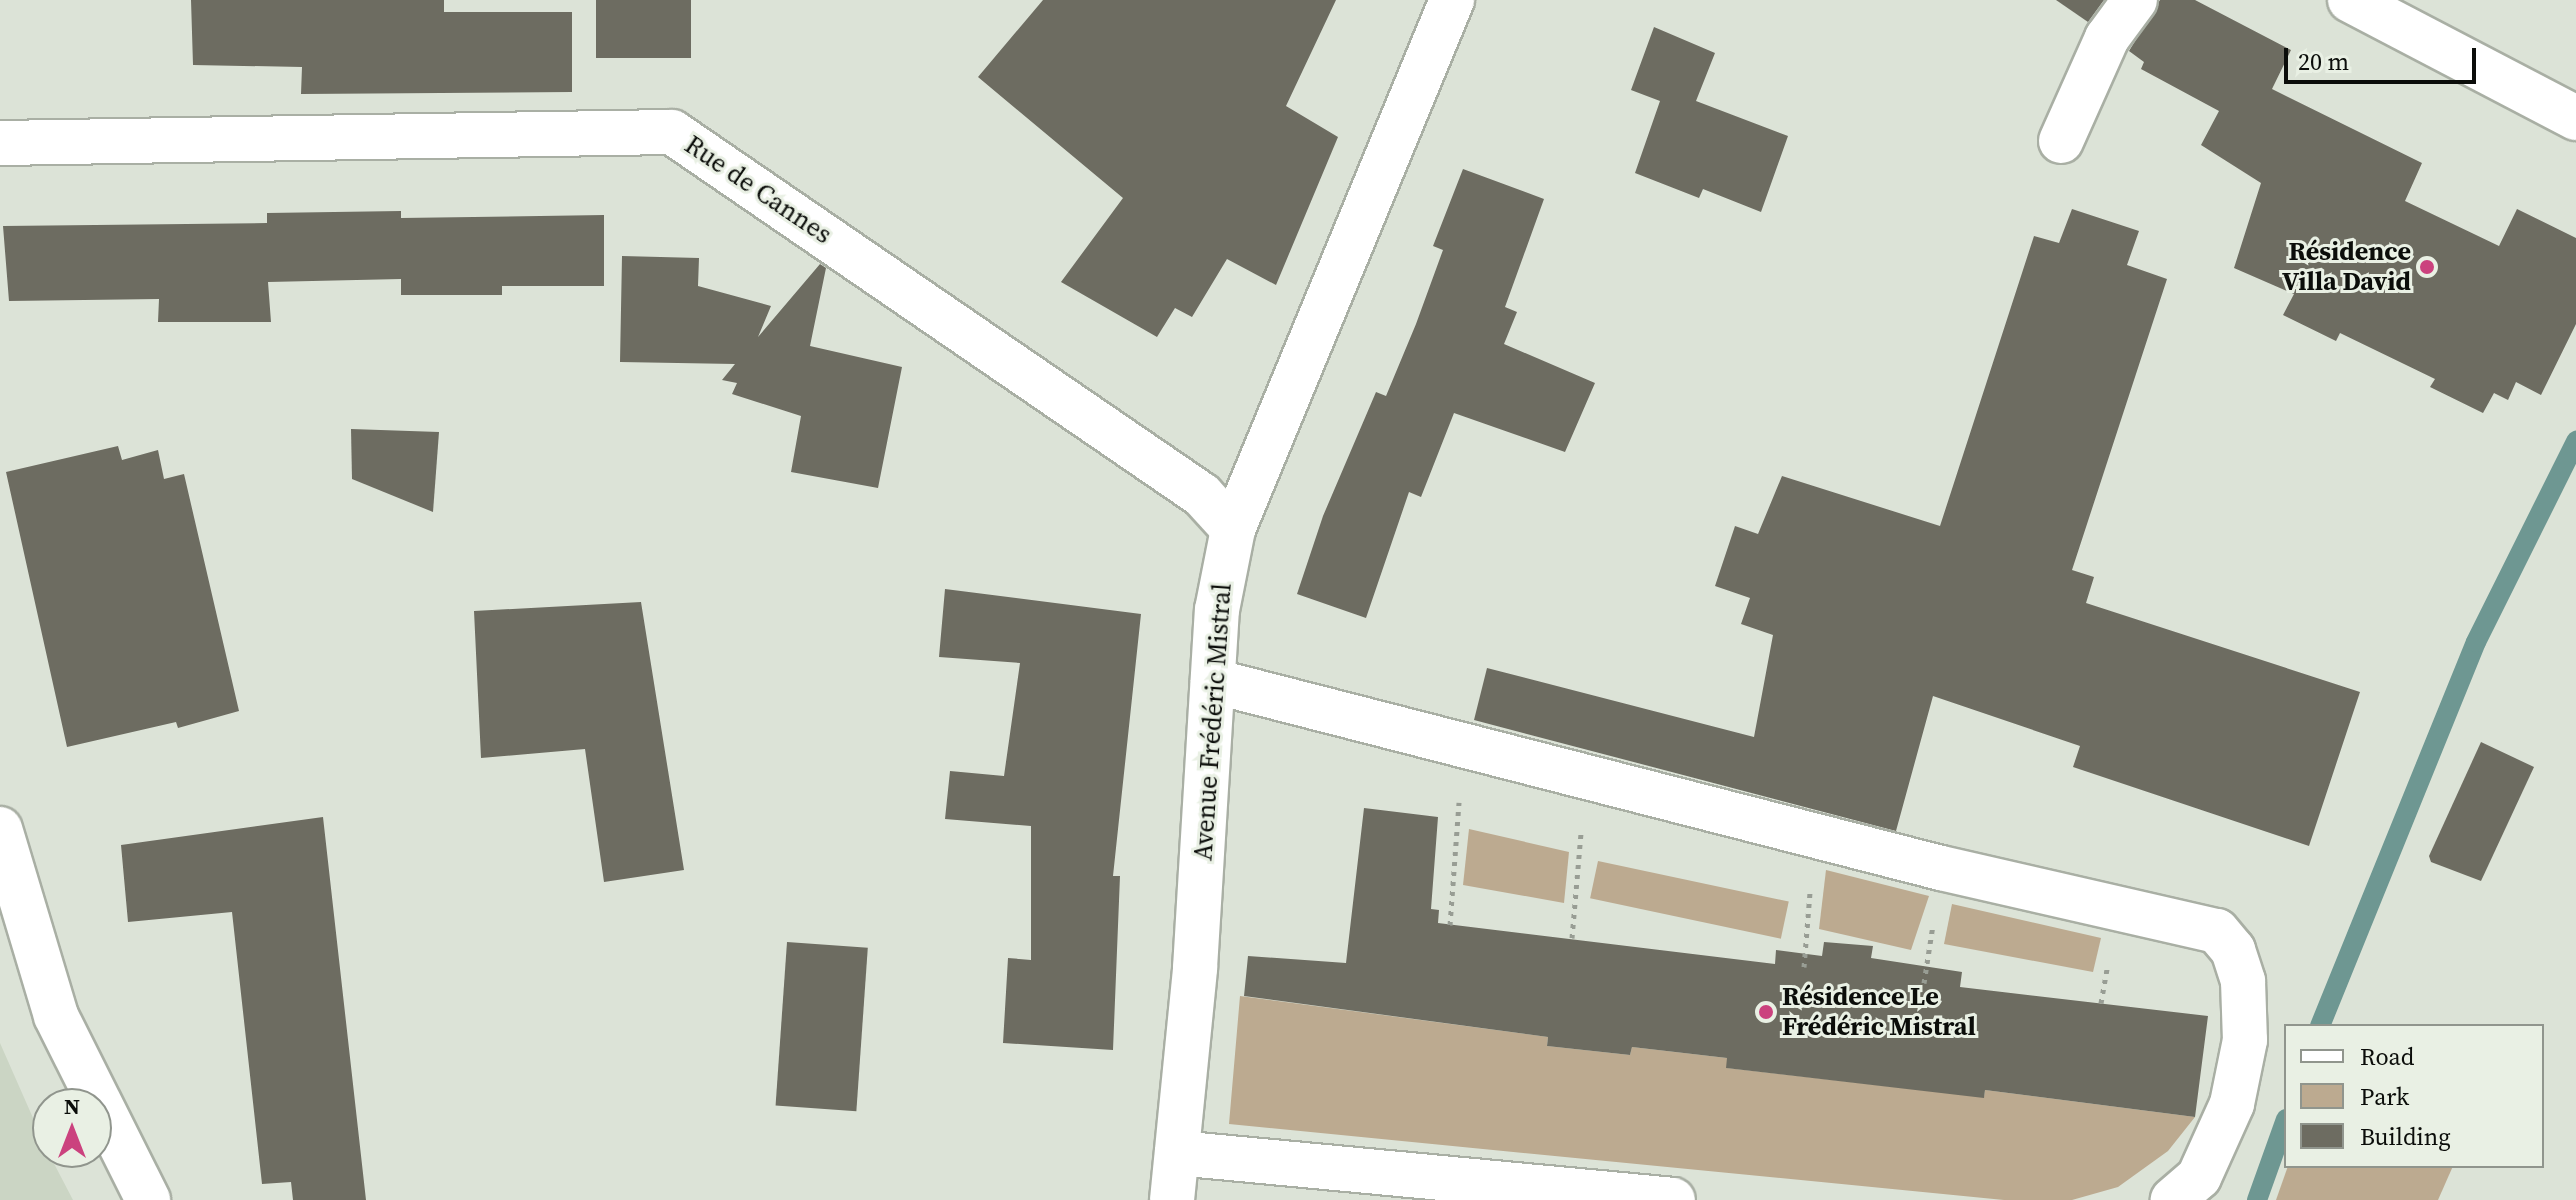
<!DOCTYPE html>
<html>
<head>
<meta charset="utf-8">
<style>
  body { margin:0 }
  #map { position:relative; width:2576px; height:1200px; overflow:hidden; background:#dce3d7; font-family:"Source Serif 4",serif }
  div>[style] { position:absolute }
  .built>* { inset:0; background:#cbd5c4 }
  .green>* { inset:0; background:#bcaa90; transform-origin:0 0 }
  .stream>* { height:20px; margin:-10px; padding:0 10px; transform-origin:10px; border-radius:10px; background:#6e9792 }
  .building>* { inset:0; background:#6d6c61; transform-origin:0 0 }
  .path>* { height:5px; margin-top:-2.5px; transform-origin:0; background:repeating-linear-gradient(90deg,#989d94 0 4px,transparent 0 10px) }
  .roads { filter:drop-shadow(2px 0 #a9afa4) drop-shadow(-2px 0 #a9afa4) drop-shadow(0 2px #a9afa4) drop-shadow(0 -2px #a9afa4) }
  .minor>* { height:44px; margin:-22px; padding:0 22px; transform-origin:22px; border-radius:22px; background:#fff }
  .dots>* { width:22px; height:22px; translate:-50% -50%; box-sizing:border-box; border:4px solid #e9f0e4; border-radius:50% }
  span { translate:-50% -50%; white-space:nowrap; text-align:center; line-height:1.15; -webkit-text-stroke:6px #e9f0e4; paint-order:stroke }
  .street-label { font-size:26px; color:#0b0d0a }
  .poi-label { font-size:26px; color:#0b0d0a; font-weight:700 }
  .right { translate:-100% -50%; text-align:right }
  .left { translate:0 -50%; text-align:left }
  .legend { position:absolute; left:2284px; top:1024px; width:260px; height:144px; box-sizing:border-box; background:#e9f0e4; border:2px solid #90958d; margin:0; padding:10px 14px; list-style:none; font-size:24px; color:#0b0d0a }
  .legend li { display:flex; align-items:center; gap:16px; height:40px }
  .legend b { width:40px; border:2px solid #90958d }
  .north { position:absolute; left:32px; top:1088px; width:80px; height:80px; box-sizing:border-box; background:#e9f0e4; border:2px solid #90958d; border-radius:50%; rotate:0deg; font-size:22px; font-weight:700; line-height:32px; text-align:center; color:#0b0d0a }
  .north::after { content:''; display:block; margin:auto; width:28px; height:36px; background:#cb427e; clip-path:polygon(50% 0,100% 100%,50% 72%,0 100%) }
  .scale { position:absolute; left:2284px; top:48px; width:192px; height:36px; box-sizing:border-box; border:4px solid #0b0d0a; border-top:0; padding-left:10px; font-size:24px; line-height:28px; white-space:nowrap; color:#0b0d0a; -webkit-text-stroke:6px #e9f0e4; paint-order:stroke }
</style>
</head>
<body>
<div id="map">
  <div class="built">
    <div style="clip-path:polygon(0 1043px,48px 1152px,73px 1200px,0 1200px)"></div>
  </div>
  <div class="green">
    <div style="clip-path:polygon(1469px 829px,1569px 852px,1564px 903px,1463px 885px)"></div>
    <div style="left:1598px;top:861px;width:195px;height:38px;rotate:12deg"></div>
    <div style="clip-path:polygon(1826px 870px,1929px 896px,1911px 950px,1819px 929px)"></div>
    <div style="clip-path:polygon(1952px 904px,2101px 938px,2093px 972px,1944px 944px)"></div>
    <div style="clip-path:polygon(1240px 996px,1548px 1037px,1547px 1046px,1630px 1055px,1632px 1047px,1727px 1058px,1727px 1068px,1984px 1097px,1985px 1090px,2195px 1117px,2168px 1151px,2118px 1187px,2072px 1200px,2004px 1200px,1229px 1124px)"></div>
    <div style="clip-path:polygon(2288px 1166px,2453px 1166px,2438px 1200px,2276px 1200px)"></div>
  </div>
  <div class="stream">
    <div style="left:2320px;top:1026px;width:414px;rotate:-67.9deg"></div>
    <div style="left:2476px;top:642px;width:225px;rotate:-63.5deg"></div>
    <div style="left:2257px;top:1200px;width:86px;rotate:-70.3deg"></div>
  </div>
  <div class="building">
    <div style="clip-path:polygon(191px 0,444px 0,444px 12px,572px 12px,572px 92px,301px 94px,302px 67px,193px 65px)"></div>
    <div style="left:596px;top:0;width:95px;height:58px"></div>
    <div style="clip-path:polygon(1043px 0,1336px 0,1286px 106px,1338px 137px,1276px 285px,1227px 259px,1192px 317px,1175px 308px,1157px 337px,1061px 282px,1123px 198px,978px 77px)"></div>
    <div style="clip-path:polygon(2056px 0,2104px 0,2088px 22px)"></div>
    <div style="clip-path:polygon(2160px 0,2195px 0,2291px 50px,2272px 89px,2422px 163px,2405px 201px,2499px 246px,2517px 209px,2576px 238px,2576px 324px,2541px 395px,2516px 382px,2508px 400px,2494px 393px,2483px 413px,2430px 387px,2435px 379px,2340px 333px,2336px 341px,2283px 315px,2294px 294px,2234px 268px,2261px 183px,2201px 145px,2219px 111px,2141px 69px,2144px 62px,2129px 51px)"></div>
    <div style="clip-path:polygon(1654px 27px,1715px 53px,1696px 101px,1788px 136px,1761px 212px,1703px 189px,1699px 198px,1635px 173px,1660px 101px,1631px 90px)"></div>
    <div style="clip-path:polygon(1463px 169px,1544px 199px,1505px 307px,1517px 312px,1504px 344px,1595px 383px,1565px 452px,1454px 413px,1421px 497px,1409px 492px,1366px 618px,1297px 594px,1323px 516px,1376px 392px,1386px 396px,1416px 324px,1443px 250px,1433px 246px)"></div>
    <div style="clip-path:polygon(2072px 209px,2139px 231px,2127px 265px,2167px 279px,2072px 570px,2094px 577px,2086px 603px,2360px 692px,2309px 846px,2073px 767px,2080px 746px,1933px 696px,1896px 831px,1474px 720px,1487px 668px,1754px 737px,1773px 635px,1741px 624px,1750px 598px,1715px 586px,1735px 526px,1758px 534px,1782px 476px,1940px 526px,2034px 236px,2059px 243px)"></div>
    <div style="clip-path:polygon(401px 211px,401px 218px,604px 215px,604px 286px,502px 286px,502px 295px,401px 295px,401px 279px,268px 282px,271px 322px,158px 322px,159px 299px,9px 301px,3px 226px,267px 223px,267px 213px)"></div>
    <div style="clip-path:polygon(622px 256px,699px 258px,698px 286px,771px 306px,758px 337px,820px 264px,826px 268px,810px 346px,902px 367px,878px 488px,791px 472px,801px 416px,732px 394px,737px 383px,722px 380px,735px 364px,620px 362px)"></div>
    <div style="clip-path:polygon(351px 429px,439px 432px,433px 512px,352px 479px)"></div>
    <div style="clip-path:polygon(118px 446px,122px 460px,158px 450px,164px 479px,184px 474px,239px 711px,178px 728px,176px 722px,67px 747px,6px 472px)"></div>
    <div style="clip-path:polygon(945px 589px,1141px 614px,1113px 876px,1120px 876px,1113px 1050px,1003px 1043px,1008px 958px,1031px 960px,1031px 826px,945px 819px,950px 771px,1004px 776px,1020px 663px,939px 657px)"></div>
    <div style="clip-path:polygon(641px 602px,684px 870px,604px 882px,585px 749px,481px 758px,474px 611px)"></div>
    <div style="clip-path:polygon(2481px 742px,2534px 767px,2481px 881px,2431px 862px,2429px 856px)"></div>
    <div style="clip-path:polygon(1364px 808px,1438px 817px,1431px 909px,1439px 910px,1438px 923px,1775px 964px,1776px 950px,1822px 956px,1824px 942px,1873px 946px,1871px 958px,1962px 972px,1960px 987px,2208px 1016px,2195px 1117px,1985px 1090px,1984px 1098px,1726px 1068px,1727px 1058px,1632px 1047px,1630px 1055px,1547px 1046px,1548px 1037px,1244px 996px,1248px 956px,1346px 963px)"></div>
    <div style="clip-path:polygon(323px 817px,366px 1200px,293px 1200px,291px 1182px,262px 1184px,232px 912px,128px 922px,121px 845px)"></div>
    <div style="left:787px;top:942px;width:81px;height:164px;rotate:4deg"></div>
  </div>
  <div class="path">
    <div style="left:1450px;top:925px;width:123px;rotate:-85.8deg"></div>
    <div style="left:1572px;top:938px;width:106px;rotate:-85.1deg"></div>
    <div style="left:1804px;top:967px;width:75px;rotate:-85.4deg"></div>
    <div style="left:1924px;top:983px;width:59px;rotate:-81.2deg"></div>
    <div style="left:2101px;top:1003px;width:39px;rotate:-80deg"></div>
  </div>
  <div class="roads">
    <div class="minor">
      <div style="left:2350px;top:0;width:255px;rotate:27.6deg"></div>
      <div style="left:2061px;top:141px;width:113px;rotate:-65.9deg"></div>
      <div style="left:2107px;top:38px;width:47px;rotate:-53.6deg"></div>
      <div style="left:0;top:143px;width:672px;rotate:-0.94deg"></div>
      <div style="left:672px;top:132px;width:642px;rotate:34.41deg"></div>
      <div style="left:1202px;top:495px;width:46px;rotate:47.6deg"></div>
      <div style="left:1213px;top:681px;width:752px;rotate:14.41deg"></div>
      <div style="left:1941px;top:868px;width:283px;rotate:12.9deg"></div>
      <div style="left:2217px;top:931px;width:25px;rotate:50deg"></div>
      <div style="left:2233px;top:950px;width:33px;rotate:72deg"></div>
      <div style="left:2243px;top:981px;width:59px;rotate:88.1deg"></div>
      <div style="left:2245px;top:1040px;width:65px;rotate:101.5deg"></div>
      <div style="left:2232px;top:1104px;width:80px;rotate:114.3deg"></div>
      <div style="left:2199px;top:1177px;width:35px;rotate:139deg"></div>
      <div style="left:0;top:829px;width:195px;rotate:73.3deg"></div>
      <div style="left:56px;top:1016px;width:206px;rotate:63.4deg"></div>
      <div style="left:1177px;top:1153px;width:498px;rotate:5.4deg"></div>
      <div style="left:1172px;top:1200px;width:233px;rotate:-84.3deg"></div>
      <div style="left:1195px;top:968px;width:359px;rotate:-86.5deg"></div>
      <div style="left:1217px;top:610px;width:83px;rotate:-78.8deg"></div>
      <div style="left:1233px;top:529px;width:573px;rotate:-67.51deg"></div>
    </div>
  </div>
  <div class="dots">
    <div style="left:2427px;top:267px;background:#cb427e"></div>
    <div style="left:1766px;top:1012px;background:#cb427e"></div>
  </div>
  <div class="street-label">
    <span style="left:758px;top:190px;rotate:34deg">Rue de Cannes</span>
    <span style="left:1213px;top:722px;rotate:-86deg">Avenue Frédéric Mistral</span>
  </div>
  <div class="poi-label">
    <span class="right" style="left:2411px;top:267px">Résidence<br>Villa David</span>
    <span class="left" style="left:1782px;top:1012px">Résidence Le<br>Frédéric Mistral</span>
  </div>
  <ul class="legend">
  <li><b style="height:10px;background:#fff"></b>Road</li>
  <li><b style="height:22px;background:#bcaa90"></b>Park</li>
  <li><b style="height:22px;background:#6d6c61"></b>Building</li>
  </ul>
  <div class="north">N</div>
  <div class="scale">20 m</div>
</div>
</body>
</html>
